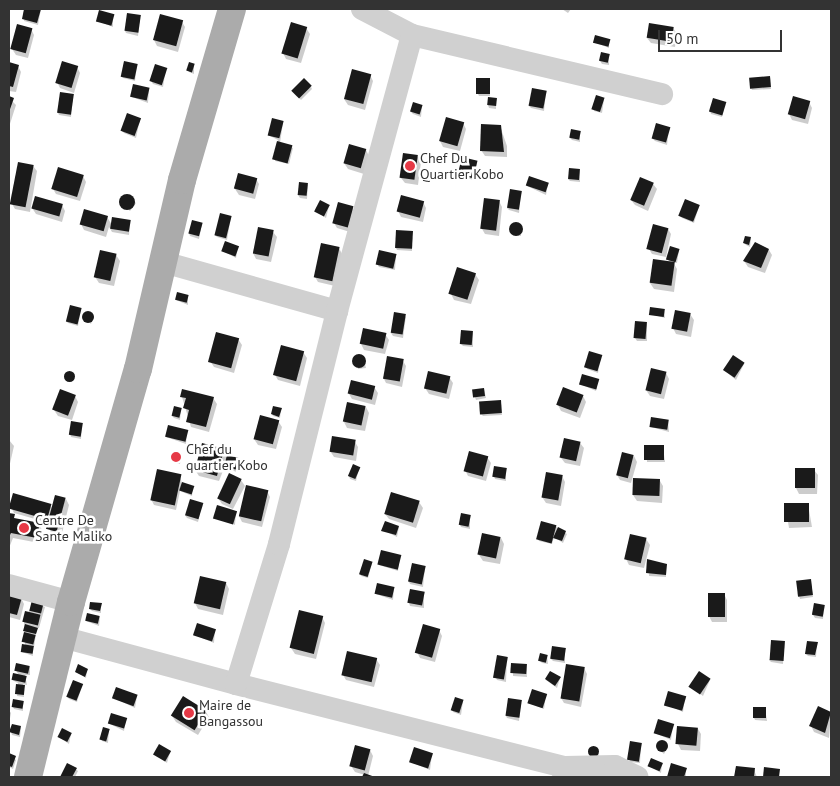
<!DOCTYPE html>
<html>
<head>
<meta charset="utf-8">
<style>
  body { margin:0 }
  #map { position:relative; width:840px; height:786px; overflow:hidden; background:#fff; font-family:"PT Sans",sans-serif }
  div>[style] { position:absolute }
  .shadow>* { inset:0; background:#0003; transform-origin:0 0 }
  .building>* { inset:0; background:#1a1a1a; transform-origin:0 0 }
  .round { border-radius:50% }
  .minor>* { height:22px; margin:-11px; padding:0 11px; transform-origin:11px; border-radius:11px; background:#d0d0d0 }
  .major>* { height:28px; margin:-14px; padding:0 14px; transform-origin:14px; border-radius:14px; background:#ababab }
  .dots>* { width:14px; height:14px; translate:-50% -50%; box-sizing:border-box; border:2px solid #fff; border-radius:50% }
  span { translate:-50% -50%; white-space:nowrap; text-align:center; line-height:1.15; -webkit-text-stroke:5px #fff; paint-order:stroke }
  .poi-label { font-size:14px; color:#333 }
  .left { translate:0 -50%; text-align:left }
  .frame { position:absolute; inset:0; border:10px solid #333; pointer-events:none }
  .scale { position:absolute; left:658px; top:30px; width:124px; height:22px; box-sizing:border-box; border:2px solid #333; border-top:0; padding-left:6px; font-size:15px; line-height:18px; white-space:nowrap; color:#333; -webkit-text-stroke:4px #fff; paint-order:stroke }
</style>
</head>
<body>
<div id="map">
  <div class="shadow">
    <div style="clip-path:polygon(26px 9px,41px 9px,38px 25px,24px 21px)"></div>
    <div style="clip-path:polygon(562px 9px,571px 9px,568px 13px)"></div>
    <div style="clip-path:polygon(113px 15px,113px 27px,98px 21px)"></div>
    <div style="clip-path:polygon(140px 16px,138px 36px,126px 33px,125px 31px)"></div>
    <div style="clip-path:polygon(182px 22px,185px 27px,178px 52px,157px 46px,154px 40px)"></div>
    <div style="clip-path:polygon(306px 28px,310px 34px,301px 63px,286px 59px,283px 53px)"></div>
    <div style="clip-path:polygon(673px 28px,677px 34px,675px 47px,651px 43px,647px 38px)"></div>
    <div style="clip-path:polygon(31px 29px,34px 35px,28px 58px,16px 55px,12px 49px)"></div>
    <div style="clip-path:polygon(609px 40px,609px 48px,594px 42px)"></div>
    <div style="clip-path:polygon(609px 55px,609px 65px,602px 64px,600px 61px)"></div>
    <div style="clip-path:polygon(9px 64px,18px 66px,21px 72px,16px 92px,9px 91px)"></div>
    <div style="clip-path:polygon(137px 65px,135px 81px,123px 78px,121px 76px)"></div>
    <div style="clip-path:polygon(194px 65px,194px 74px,189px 72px,188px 70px)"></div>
    <div style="clip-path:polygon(77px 67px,80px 73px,74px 93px,60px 88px,57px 82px)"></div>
    <div style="clip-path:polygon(166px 69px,163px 87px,153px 84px,151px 81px)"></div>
    <div style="clip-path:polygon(370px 75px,373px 81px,365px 110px,348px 105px,344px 99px)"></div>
    <div style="clip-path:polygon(770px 77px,771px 89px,752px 90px,751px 88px)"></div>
    <div style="clip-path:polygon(489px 79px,490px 96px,479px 96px,478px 94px)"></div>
    <div style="clip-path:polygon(311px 87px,312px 89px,301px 100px,294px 92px)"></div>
    <div style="clip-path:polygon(149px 89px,148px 103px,132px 97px)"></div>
    <div style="clip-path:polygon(546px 92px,544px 111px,531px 108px,529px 106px)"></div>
    <div style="clip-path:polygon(73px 95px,71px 117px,59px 115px,58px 113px)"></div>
    <div style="clip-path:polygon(9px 98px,16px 105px,9px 127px)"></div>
    <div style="clip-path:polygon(496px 99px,496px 109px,489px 108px,488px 105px)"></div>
    <div style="clip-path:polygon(604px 99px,602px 113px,594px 111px,593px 108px)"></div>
    <div style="clip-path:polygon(809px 102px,812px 108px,808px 124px,792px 120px,789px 114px)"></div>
    <div style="clip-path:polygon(725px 103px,722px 117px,711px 114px,710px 111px)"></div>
    <div style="clip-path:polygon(422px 106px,421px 117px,413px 114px,411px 112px)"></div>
    <div style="clip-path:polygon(140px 119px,136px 138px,124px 133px,122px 131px)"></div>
    <div style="clip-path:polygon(283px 123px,280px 143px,293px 148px,289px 164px,275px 161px,278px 140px,268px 135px)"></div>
    <div style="clip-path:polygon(463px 123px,466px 129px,460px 151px,443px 147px,440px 141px)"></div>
    <div style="clip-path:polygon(500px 126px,507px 146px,507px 157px,485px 156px,481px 150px)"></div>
    <div style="clip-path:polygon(669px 128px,667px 145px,655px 141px,653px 139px)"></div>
    <div style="clip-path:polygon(580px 132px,580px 142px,572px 140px,570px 138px)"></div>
    <div style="clip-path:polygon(366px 150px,369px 156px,364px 174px,348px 169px,344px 163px)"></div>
    <div style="clip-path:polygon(418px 156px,421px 162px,418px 185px,405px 183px,401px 178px)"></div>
    <div style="clip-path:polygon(477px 162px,475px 180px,460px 177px,459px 175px)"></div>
    <div style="clip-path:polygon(33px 166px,37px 171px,30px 212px,15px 209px,12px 204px)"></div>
    <div style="clip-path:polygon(580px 170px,580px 182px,570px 181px,568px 179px)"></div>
    <div style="clip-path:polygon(83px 176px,86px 182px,80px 201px,56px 194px,53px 189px)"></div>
    <div style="clip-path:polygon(256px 179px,259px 184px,255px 199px,239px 195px,235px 189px)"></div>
    <div style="clip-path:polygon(308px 184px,307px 199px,300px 198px,298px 195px)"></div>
    <div style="clip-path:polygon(548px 184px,546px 195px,527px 186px)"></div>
    <div style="clip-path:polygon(653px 184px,657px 189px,648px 211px,635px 205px,631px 200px)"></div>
    <div style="clip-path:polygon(521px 192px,519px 213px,509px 210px,507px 208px)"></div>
    <div style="clip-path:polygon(126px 195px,136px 203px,130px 211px,121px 203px)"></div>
    <div style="clip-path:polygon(499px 201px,502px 207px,499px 236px,485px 234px,482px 229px)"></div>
    <div style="clip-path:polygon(423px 202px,426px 208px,423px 222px,401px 217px,398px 211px)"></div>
    <div style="clip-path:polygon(62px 205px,65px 211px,62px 222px,36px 214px,32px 208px)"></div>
    <div style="clip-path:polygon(329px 206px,326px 218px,316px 211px)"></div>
    <div style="clip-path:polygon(699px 206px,694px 223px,682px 218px,680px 216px)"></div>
    <div style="clip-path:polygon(352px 207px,355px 213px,350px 232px,337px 228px,334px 223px)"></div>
    <div style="clip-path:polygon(107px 217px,112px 225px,130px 221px,129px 235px,112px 232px,109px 227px,106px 237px,84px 230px,81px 224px)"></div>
    <div style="clip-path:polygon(231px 217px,227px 240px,217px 237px,215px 235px)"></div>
    <div style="clip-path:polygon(202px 224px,199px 239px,190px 236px,189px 233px)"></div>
    <div style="clip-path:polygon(513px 224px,520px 225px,521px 236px,513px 235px)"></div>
    <div style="clip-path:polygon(259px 228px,273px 232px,277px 237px,271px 262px,256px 259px,253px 253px)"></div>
    <div style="clip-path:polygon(668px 229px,671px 234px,666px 257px,652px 254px,649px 249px)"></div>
    <div style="clip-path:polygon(412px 232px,412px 251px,397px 250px,396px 248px)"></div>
    <div style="clip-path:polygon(751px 238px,750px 247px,746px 245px,744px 243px)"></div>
    <div style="clip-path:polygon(238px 247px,236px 258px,223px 251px)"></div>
    <div style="clip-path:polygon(339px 248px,342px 254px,335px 286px,318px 282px,315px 277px)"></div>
    <div style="clip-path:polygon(679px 250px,677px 263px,673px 262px,677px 269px,674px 292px,654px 289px,650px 283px,670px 263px,668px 259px)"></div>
    <div style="clip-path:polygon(769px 250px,772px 255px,765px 273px,748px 267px,744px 261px)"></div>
    <div style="clip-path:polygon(116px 255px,120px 261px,114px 286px,99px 283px,95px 277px)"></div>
    <div style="clip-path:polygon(396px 255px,395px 270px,379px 267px,377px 264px)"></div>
    <div style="clip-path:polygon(475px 274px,479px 280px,471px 304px,454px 300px,451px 294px)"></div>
    <div style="clip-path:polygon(188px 296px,188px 305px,176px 300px)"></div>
    <div style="clip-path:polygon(81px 309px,78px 326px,68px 323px,66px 321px)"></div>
    <div style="clip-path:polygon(664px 310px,665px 318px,650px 314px)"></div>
    <div style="clip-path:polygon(86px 312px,94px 316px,91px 324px,83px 317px)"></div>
    <div style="clip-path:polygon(690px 314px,694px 320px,691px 337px,676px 334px,673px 328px)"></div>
    <div style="clip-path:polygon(406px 316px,403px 338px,393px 336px,391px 333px)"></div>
    <div style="clip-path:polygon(647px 323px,647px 341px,637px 341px,635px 338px)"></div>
    <div style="clip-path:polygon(473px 332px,473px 347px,463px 346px,461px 344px)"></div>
    <div style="clip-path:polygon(385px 334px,389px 340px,385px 354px,364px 350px,361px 344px)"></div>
    <div style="clip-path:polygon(238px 339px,242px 345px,234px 373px,214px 367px,210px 361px)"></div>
    <div style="clip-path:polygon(303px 352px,307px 358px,300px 386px,278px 380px,275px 375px)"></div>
    <div style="clip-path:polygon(363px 356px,366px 368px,358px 369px,355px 357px)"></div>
    <div style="clip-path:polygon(601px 356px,598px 373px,587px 369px,586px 367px)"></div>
    <div style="clip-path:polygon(403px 361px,406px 366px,402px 387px,386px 383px,383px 377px)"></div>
    <div style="clip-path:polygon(744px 364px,736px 380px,724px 370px)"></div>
    <div style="left:69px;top:372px;width:9px;height:5px;rotate:58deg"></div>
    <div style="clip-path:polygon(666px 373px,669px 379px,664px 399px,650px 396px,646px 390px)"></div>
    <div style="clip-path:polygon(449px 377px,453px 383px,449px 399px,429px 394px,425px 388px)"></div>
    <div style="clip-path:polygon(598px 380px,596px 391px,580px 384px)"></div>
    <div style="clip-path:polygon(374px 387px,378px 393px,375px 405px,352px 399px,349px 394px)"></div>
    <div style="clip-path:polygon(484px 389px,486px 398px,476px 400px,473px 391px)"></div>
    <div style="clip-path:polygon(75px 396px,78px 402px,72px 420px,58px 416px,54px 410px)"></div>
    <div style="clip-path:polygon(583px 396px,586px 402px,580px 418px,561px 411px,558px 405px)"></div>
    <div style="clip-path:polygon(182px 397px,213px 398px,217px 404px,209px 432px,191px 427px)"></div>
    <div style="clip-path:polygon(500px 401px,502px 415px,483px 416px,481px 414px)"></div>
    <div style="clip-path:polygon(366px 407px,369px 413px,365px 431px,347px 428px,344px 422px)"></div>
    <div style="clip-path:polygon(181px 409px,180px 420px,174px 418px,172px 416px)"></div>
    <div style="clip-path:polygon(281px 409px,280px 418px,273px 416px,272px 414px)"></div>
    <div style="clip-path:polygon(278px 421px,282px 427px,276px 449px,258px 445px,254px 439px)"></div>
    <div style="clip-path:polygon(668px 421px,669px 432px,651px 427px)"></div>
    <div style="clip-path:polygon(82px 425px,81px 439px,71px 437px,70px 434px)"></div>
    <div style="clip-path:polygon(187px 431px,186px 444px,166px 437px)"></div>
    <div style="clip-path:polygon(9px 440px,14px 446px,9px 468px)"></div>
    <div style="clip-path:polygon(355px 442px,358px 447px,356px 461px,334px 457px,330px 451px)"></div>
    <div style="clip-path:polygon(580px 443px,584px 448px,580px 466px,565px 463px,561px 458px)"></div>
    <div style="clip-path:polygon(646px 447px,663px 447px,665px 462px,647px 462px)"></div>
    <div style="clip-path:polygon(223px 450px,228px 458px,219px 481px,199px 476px,195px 470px)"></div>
    <div style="clip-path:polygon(181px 455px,180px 464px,173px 462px,172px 459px)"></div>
    <div style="clip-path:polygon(634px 456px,637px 462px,631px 483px,620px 480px,617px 475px)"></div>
    <div style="clip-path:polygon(487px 457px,491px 463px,486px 481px,468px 476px,465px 470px)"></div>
    <div style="clip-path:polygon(238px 459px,237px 472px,227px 469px,226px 467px)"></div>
    <div style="clip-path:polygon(359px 468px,356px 481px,350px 479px,349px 476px)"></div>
    <div style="clip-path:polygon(506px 469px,506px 481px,495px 479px,494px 476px)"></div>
    <div style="clip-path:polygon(814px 470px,818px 475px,817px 494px,799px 494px,796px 488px)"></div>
    <div style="clip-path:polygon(180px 475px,182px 484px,193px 488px,192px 496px,180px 491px,176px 510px,154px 505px,151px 499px)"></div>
    <div style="clip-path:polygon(562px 476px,565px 482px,561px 506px,546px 503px,542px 497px)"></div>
    <div style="clip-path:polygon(634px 479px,660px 481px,663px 486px,662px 503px,637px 501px,633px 495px)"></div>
    <div style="clip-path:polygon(241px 480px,245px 486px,233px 509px,222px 504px,218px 498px)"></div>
    <div style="clip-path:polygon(267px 491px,270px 497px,262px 527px,242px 522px,239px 516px)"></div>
    <div style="clip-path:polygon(66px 499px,69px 505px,61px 537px,51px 535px,49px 523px,14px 513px,11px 507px,50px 505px,53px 510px)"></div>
    <div style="clip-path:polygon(419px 502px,423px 508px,416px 528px,389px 519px,385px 514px)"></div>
    <div style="clip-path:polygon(202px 504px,198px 522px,187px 518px,185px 515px)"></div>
    <div style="clip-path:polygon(785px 504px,808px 504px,812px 527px,789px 528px)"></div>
    <div style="clip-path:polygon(236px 512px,235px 525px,215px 517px)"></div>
    <div style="clip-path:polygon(9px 514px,17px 520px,39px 524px,42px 530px,39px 543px,13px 538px,9px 548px)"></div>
    <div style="clip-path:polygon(470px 517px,470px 529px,461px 527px,460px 525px)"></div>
    <div style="clip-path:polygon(555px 526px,567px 534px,563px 543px,554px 537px,552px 544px,539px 541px,537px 538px)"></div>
    <div style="clip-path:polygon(399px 527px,397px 537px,383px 530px)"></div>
    <div style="clip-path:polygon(501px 538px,504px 544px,500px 564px,483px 561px,479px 555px)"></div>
    <div style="clip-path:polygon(646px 539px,650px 545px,644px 568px,629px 565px,626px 559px)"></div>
    <div style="clip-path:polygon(400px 556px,398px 571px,379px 565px)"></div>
    <div style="clip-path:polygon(648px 560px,666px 565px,666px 577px,649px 576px)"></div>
    <div style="clip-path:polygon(372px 563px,368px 578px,361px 576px,360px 574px)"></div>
    <div style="clip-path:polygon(425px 567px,423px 587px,410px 584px,409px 582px)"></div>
    <div style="clip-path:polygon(226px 583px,229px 589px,223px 615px,198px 609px,195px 603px)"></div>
    <div style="clip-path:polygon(811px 583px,813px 597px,800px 599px,799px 596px)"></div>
    <div style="clip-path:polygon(394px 588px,393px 600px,376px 594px)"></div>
    <div style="clip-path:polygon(424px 593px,424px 608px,410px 606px,409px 603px)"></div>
    <div style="clip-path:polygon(724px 594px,727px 600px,727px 622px,712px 622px,709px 616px)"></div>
    <div style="clip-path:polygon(9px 595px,21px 598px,24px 604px,20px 620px,9px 617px)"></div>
    <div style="clip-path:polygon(33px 602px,45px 607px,39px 628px,37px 628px,34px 647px,32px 646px,33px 656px,22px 652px,25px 645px,24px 622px)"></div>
    <div style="clip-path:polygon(101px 604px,101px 613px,92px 611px,90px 609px)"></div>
    <div style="clip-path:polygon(824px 607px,823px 619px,815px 618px,813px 615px)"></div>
    <div style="clip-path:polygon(100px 617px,99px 626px,86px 621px)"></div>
    <div style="clip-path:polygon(322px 617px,325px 623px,316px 659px,295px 654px,291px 648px)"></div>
    <div style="clip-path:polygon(215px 630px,214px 643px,195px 635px)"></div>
    <div style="clip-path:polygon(439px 630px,442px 636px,435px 662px,420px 658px,417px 652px)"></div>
    <div style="clip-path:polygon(784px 643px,783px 664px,771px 662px,769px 660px)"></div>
    <div style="clip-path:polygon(817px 643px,816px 657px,808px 656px,806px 654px)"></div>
    <div style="clip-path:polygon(565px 649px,565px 663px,553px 661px,551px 659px)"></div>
    <div style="clip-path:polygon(547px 656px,548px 664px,542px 663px,540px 661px)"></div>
    <div style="clip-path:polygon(507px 658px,506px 682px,497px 680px,496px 678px)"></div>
    <div style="clip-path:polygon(376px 659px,380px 665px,374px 687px,346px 680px,343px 675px)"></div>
    <div style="clip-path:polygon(513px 664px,526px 665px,527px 677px,513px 676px)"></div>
    <div style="clip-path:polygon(30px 667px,30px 675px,25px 675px,27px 685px,23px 684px,24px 697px,17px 696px,18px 683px,12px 680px,19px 676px,16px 670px)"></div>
    <div style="clip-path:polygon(584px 668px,587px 674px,581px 707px,564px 703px,561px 698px)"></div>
    <div style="clip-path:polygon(87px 670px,86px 678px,76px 672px)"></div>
    <div style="clip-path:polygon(560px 678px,557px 688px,546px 680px)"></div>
    <div style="clip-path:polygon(710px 680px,703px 696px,691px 687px)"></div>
    <div style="clip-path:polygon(82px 685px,77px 702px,69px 699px,67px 696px)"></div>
    <div style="clip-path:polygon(546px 695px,544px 709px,529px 703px)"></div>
    <div style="clip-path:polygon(137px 696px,135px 708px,114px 698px)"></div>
    <div style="clip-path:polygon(685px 697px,683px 712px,665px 704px)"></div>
    <div style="clip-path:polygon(463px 701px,461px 715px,453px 712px,452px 710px)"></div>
    <div style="clip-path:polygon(521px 701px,519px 721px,507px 718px,506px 716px)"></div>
    <div style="clip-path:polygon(23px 703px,23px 711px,14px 709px,13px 707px)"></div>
    <div style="clip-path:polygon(765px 708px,767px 721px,755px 720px,754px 718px)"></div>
    <div style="clip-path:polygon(819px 708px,831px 714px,829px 738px,814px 732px,811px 726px)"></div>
    <div style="clip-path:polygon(9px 710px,11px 713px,9px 724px)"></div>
    <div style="clip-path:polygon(206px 712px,209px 717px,198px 735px,176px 722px,172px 716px)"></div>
    <div style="clip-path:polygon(126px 719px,124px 731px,108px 723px)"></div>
    <div style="clip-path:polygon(673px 725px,671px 740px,655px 733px)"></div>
    <div style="clip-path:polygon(21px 727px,20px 737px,12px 735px,11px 732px)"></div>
    <div style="clip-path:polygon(698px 729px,701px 734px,700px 751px,681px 750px,678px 744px)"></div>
    <div style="clip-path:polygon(109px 730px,108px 743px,102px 741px,101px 738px)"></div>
    <div style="clip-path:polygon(71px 734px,69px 744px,59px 737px)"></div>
    <div style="clip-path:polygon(661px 742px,668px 747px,664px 754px,658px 749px)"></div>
    <div style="clip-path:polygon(641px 744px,640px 763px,630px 762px,629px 759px)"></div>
    <div style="clip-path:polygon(593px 747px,598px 754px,599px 756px,590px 756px)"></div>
    <div style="clip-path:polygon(370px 750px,373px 756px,368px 776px,372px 777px,364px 777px,365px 775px,355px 772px,351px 766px)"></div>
    <div style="clip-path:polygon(170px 752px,167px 763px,154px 754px)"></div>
    <div style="clip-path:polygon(432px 754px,430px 770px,411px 762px)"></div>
    <div style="clip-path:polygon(9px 755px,16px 760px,13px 769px,9px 767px)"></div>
    <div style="clip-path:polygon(68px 764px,78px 771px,75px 777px,61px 777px)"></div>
    <div style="clip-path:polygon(662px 764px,661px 773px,649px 766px)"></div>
    <div style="clip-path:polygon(672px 765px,686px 769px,686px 777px,668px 777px)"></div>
    <div style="clip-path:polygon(737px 768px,754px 770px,757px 777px,735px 777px)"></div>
  </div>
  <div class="building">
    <div style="clip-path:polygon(24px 9px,41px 9px,37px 23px,22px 19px)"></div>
    <div style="left:99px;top:10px;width:16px;height:12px;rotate:15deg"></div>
    <div style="left:127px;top:13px;width:14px;height:18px;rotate:8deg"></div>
    <div style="left:160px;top:14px;width:24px;height:27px;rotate:15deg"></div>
    <div style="left:291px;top:22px;width:17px;height:33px;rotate:17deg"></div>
    <div style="left:649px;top:23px;width:25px;height:15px;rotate:9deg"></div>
    <div style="left:17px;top:24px;width:16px;height:26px;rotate:15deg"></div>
    <div style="left:595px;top:35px;width:16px;height:8px;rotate:15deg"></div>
    <div style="left:601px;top:52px;width:9px;height:9px;rotate:13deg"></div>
    <div style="left:62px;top:61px;width:17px;height:23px;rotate:17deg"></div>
    <div style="left:124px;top:61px;width:14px;height:16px;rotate:12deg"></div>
    <div style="clip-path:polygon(9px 62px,19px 65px,13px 87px,9px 86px)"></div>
    <div style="left:189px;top:62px;width:6px;height:9px;rotate:18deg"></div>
    <div style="left:155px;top:64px;width:13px;height:18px;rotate:18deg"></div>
    <div style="left:352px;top:69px;width:20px;height:31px;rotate:15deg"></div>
    <div style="left:770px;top:76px;width:11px;height:21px;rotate:85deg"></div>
    <div style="left:304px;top:78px;width:11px;height:18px;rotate:45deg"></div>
    <div style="left:476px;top:78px;width:14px;height:16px"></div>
    <div style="left:133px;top:84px;width:17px;height:13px;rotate:13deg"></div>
    <div style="left:532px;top:88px;width:15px;height:18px;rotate:11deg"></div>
    <div style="left:60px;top:92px;width:14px;height:21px;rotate:8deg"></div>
    <div style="left:596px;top:95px;width:9px;height:15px;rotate:18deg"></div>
    <div style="clip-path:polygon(9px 96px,14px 98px,9px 112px)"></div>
    <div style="left:793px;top:96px;width:18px;height:19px;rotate:16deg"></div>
    <div style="left:488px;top:97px;width:9px;height:8px;rotate:6deg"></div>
    <div style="left:713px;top:98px;width:14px;height:14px;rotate:17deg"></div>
    <div style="left:413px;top:102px;width:10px;height:10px;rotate:17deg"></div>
    <div style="left:127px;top:113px;width:15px;height:19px;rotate:20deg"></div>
    <div style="left:446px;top:117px;width:19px;height:25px;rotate:16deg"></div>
    <div style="left:272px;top:118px;width:12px;height:18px;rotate:14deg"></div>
    <div style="left:656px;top:123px;width:15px;height:16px;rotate:16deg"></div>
    <div style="clip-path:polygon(481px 124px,501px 125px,504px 152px,480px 151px)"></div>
    <div style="left:571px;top:129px;width:10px;height:9px;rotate:11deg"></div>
    <div style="left:277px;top:141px;width:16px;height:19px;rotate:15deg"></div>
    <div style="left:349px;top:144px;width:18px;height:20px;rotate:16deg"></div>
    <div style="left:403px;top:153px;width:15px;height:25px;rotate:8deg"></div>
    <div style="left:462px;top:157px;width:16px;height:18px;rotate:14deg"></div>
    <div style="left:18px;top:162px;width:16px;height:43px;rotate:11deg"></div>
    <div style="left:58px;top:167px;width:27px;height:23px;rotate:17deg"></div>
    <div style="left:569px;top:168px;width:11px;height:11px;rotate:5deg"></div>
    <div style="left:238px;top:173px;width:20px;height:16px;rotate:15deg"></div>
    <div style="left:529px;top:176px;width:21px;height:10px;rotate:19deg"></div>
    <div style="left:640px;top:177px;width:15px;height:25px;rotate:23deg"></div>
    <div style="left:299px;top:182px;width:9px;height:13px;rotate:6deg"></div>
    <div style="left:510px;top:189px;width:12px;height:19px;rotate:9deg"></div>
    <div class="round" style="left:119px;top:194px;width:16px;height:16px"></div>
    <div style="left:401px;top:195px;width:24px;height:17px;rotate:15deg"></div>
    <div style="left:35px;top:196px;width:29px;height:13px;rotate:16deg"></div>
    <div style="left:484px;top:198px;width:16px;height:31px;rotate:7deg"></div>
    <div style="left:685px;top:199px;width:16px;height:18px;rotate:22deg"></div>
    <div style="left:320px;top:200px;width:11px;height:13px;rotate:27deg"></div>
    <div style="left:338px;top:202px;width:16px;height:22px;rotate:15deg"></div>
    <div style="left:84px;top:209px;width:25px;height:16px;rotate:16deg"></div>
    <div style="left:220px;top:213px;width:12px;height:23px;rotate:14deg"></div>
    <div style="left:112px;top:217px;width:19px;height:12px;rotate:9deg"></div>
    <div style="left:192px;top:220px;width:11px;height:14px;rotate:15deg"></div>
    <div class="round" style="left:509px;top:222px;width:14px;height:14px"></div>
    <div style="left:653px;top:224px;width:16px;height:26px;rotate:15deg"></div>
    <div style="left:258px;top:227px;width:16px;height:27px;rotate:11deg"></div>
    <div style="left:396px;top:230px;width:17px;height:18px;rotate:3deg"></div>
    <div style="clip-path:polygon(745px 236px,751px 237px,749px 245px,743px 243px)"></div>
    <div style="left:225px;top:241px;width:15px;height:11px;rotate:20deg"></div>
    <div style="clip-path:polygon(755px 242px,769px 249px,761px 268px,743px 261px)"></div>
    <div style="left:321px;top:243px;width:19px;height:35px;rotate:12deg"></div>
    <div style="left:670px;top:246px;width:10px;height:14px;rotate:17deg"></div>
    <div style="left:100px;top:250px;width:17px;height:28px;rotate:13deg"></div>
    <div style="left:379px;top:250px;width:18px;height:15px;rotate:13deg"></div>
    <div style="left:653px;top:259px;width:22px;height:24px;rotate:8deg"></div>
    <div style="left:457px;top:267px;width:20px;height:28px;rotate:18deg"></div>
    <div style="left:177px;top:292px;width:12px;height:8px;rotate:14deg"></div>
    <div style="left:70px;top:305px;width:12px;height:17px;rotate:14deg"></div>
    <div style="left:650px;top:307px;width:15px;height:8px;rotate:8deg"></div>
    <div style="left:675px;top:310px;width:16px;height:19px;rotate:11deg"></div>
    <div class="round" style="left:82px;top:311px;width:12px;height:12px"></div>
    <div style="left:394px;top:312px;width:12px;height:21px;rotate:9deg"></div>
    <div style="left:635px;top:321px;width:12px;height:17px;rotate:5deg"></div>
    <div style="left:363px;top:328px;width:24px;height:16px;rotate:12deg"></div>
    <div style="left:461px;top:330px;width:12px;height:14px;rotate:5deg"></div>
    <div style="left:216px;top:332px;width:24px;height:31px;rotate:15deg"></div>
    <div style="left:281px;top:345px;width:24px;height:31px;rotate:15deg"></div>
    <div style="left:589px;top:351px;width:14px;height:17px;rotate:17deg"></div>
    <div class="round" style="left:352px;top:354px;width:14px;height:14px"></div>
    <div style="left:733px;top:355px;width:14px;height:18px;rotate:34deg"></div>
    <div style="left:387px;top:356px;width:17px;height:23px;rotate:10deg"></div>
    <div style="left:651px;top:368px;width:16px;height:23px;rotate:14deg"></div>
    <div class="round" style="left:63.5px;top:370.5px;width:11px;height:11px"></div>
    <div style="left:428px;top:371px;width:23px;height:18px;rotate:13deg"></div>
    <div style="left:582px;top:374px;width:18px;height:11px;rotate:16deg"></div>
    <div style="left:351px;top:380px;width:25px;height:14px;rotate:14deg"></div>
    <div style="left:563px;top:387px;width:22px;height:19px;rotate:21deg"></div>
    <div style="left:484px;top:388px;width:8px;height:12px;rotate:83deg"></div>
    <div style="left:60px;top:389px;width:17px;height:22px;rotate:21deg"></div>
    <div style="clip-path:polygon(182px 389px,214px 397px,206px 427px,186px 422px,189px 410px,183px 408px,186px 398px,180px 397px)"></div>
    <div style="left:501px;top:400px;width:13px;height:22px;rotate:86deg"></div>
    <div style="left:347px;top:402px;width:19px;height:20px;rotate:12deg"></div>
    <div style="left:174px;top:406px;width:8px;height:10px;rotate:14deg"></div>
    <div style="clip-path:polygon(273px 406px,282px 408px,279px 417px,271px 414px)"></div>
    <div style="left:260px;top:415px;width:20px;height:25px;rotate:15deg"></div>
    <div style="left:651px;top:417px;width:18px;height:10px;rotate:9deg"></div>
    <div style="left:71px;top:421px;width:12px;height:14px;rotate:9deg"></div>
    <div style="left:168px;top:425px;width:21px;height:12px;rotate:14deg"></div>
    <div style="left:332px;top:436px;width:24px;height:16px;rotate:9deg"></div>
    <div style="left:564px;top:438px;width:17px;height:20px;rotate:13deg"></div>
    <div style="left:202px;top:443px;width:23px;height:28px;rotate:15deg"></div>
    <div style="left:664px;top:445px;width:15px;height:20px;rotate:90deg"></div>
    <div style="clip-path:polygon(174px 451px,182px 454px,178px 462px,171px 460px)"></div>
    <div style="left:469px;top:451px;width:20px;height:21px;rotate:15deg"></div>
    <div style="left:622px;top:452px;width:12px;height:24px;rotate:14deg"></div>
    <div style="left:227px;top:455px;width:12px;height:12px;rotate:14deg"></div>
    <div style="left:353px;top:464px;width:8px;height:13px;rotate:23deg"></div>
    <div style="left:494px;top:466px;width:13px;height:11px;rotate:9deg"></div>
    <div style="left:795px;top:468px;width:20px;height:20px"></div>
    <div style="left:157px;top:469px;width:25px;height:32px;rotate:12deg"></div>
    <div style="left:546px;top:472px;width:17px;height:26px;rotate:10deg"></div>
    <div style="left:229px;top:473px;width:14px;height:28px;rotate:25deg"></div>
    <div style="left:633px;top:478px;width:27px;height:17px;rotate:2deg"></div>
    <div style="left:182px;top:482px;width:13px;height:9px;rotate:18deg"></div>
    <div style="left:246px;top:485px;width:23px;height:32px;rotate:13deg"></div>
    <div style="left:391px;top:492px;width:30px;height:23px;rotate:17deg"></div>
    <div style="left:13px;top:493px;width:40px;height:16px;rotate:16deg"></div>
    <div style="left:55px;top:495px;width:11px;height:35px;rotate:15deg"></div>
    <div style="left:190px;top:499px;width:14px;height:17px;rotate:17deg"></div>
    <div style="left:784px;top:503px;width:25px;height:19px"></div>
    <div style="left:217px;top:505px;width:21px;height:14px;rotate:17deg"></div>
    <div style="clip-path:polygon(9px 513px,15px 514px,14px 518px,40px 523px,37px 538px,11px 533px,9px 537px)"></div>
    <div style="left:461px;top:513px;width:10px;height:12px;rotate:11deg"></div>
    <div style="clip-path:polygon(385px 521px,399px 526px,396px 535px,381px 531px)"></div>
    <div style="left:541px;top:521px;width:16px;height:19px;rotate:15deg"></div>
    <div style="clip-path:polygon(558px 527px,566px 531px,562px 541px,553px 538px)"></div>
    <div style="left:482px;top:533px;width:19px;height:22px;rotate:12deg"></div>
    <div style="left:630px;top:534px;width:17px;height:26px;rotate:13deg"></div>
    <div style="left:381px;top:550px;width:21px;height:15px;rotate:14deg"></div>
    <div style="left:364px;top:559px;width:9px;height:16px;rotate:18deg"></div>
    <div style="clip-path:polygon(647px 559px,667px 564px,666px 575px,646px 573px)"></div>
    <div style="left:412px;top:563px;width:14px;height:19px;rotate:12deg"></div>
    <div style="left:200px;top:576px;width:27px;height:28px;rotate:13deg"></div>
    <div style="left:811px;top:579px;width:16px;height:15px;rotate:83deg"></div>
    <div style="left:377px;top:583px;width:18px;height:11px;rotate:13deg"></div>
    <div style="left:410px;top:589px;width:15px;height:14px;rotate:11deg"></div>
    <div style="clip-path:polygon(9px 593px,22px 597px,17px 615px,9px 613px)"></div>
    <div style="left:708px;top:593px;width:17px;height:24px"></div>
    <div style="left:32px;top:600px;width:12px;height:11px;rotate:14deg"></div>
    <div style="clip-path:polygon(90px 602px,102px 603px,100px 611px,89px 609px)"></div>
    <div style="left:814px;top:603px;width:11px;height:12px;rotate:10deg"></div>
    <div style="left:299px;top:610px;width:25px;height:39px;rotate:14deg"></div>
    <div style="left:25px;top:611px;width:16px;height:11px;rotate:14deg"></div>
    <div style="left:87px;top:613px;width:13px;height:8px;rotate:13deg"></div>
    <div style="left:197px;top:623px;width:20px;height:13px;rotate:18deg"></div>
    <div style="clip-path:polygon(25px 624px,38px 628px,36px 634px,23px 631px)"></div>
    <div style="left:423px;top:624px;width:18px;height:30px;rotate:16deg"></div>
    <div style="left:24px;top:632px;width:12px;height:10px;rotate:14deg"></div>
    <div style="left:771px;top:640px;width:14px;height:20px;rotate:4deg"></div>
    <div style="clip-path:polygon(807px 641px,818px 642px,815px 655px,805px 654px)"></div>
    <div style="left:22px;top:644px;width:12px;height:8px;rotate:9deg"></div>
    <div style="left:552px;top:646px;width:14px;height:13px;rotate:8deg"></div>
    <div style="left:347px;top:651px;width:31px;height:25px;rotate:13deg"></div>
    <div style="left:540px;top:653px;width:8px;height:8px;rotate:14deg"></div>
    <div style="left:497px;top:655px;width:11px;height:23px;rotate:10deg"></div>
    <div style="left:16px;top:663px;width:14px;height:8px;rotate:12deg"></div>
    <div style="left:511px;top:663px;width:16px;height:10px;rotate:4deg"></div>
    <div style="clip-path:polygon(78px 664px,88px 669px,85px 677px,75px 672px)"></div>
    <div style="left:566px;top:664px;width:19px;height:35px;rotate:9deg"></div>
    <div style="clip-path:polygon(550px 671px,561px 677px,555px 686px,545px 679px)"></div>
    <div style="left:699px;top:671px;width:14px;height:19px;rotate:34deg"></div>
    <div style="left:13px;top:673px;width:14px;height:7px;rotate:12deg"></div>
    <div style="left:73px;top:680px;width:11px;height:18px;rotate:22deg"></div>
    <div style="left:16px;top:684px;width:9px;height:10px;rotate:6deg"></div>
    <div style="left:116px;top:687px;width:23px;height:12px;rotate:20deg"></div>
    <div style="left:532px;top:689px;width:16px;height:15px;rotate:18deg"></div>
    <div style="left:668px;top:691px;width:19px;height:15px;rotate:16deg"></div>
    <div style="left:183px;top:696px;width:28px;height:23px;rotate:32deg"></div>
    <div style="left:455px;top:697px;width:9px;height:14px;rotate:18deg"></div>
    <div style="left:508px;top:698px;width:14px;height:18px;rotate:8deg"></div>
    <div style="left:13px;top:699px;width:11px;height:8px;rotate:10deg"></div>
    <div style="clip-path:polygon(818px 706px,831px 712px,825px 733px,809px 726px)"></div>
    <div style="left:753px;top:707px;width:13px;height:11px"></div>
    <div style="left:111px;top:713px;width:17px;height:11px;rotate:17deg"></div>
    <div style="left:658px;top:719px;width:17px;height:15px;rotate:17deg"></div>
    <div style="clip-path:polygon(12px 724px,21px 726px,19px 735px,9px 732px)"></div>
    <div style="left:677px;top:726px;width:21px;height:18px;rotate:5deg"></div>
    <div style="left:103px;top:727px;width:7px;height:13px;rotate:16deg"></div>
    <div style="left:62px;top:728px;width:11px;height:10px;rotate:27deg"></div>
    <div class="round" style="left:656px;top:740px;width:12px;height:12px"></div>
    <div style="left:630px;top:741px;width:12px;height:19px;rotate:9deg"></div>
    <div style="left:159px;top:744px;width:14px;height:12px;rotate:30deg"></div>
    <div style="left:355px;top:745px;width:16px;height:22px;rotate:15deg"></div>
    <div class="round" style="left:587.5px;top:745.5px;width:11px;height:11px"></div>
    <div style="left:414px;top:747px;width:20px;height:16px;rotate:18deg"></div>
    <div style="clip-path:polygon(9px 753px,16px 756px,12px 767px,9px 766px)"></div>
    <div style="left:651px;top:758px;width:13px;height:9px;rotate:23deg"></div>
    <div style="clip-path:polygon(67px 763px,77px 768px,72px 777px,60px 777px)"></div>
    <div style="clip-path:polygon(671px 763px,687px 768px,684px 777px,667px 777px)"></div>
    <div style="clip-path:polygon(736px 766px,755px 768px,754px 777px,734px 777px)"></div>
    <div style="clip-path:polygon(764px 767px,780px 769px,779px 777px,763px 777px)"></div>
    <div style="clip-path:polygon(364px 773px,375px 777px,362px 777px)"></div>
  </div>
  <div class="minor">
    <div style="left:362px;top:9px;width:56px;rotate:27.5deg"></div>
    <div style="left:412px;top:35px;width:257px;rotate:13.3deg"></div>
    <div style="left:163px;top:262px;width:181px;rotate:15.7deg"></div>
    <div style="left:9px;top:585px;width:64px;rotate:15.3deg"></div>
    <div style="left:62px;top:637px;width:180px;rotate:15.1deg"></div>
    <div style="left:236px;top:684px;width:339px;rotate:14.2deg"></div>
    <div style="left:565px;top:767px;width:10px;rotate:101deg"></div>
    <div style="left:236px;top:684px;width:146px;rotate:-72.9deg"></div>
    <div style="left:279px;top:544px;width:240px;rotate:-76deg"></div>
    <div style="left:337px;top:311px;width:286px;rotate:-74.8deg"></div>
    <div style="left:565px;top:767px;width:50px;rotate:-1.1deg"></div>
    <div style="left:615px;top:766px;width:25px;rotate:26deg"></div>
  </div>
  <div class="major">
    <div style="left:28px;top:777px;width:180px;rotate:-76.2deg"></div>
    <div style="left:71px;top:602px;width:242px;rotate:-74deg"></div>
    <div style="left:138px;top:369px;width:194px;rotate:-76.9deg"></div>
    <div style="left:182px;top:180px;width:178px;rotate:-73.7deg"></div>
  </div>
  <div class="dots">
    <div style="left:410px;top:166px;background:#e63946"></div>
    <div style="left:176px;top:457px;background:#e63946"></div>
    <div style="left:24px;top:528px;background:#e63946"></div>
    <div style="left:189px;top:713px;background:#e63946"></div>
  </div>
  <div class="poi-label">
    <span class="left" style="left:420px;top:166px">Chef Du<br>Quartier Kobo</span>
    <span class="left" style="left:186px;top:457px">Chef du<br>quartier Kobo</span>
    <span class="left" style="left:35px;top:528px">Centre De<br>Sante Maliko</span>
    <span class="left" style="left:199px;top:713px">Maire de<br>Bangassou</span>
  </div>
  <div class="frame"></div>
  <div class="scale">50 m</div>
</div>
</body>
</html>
